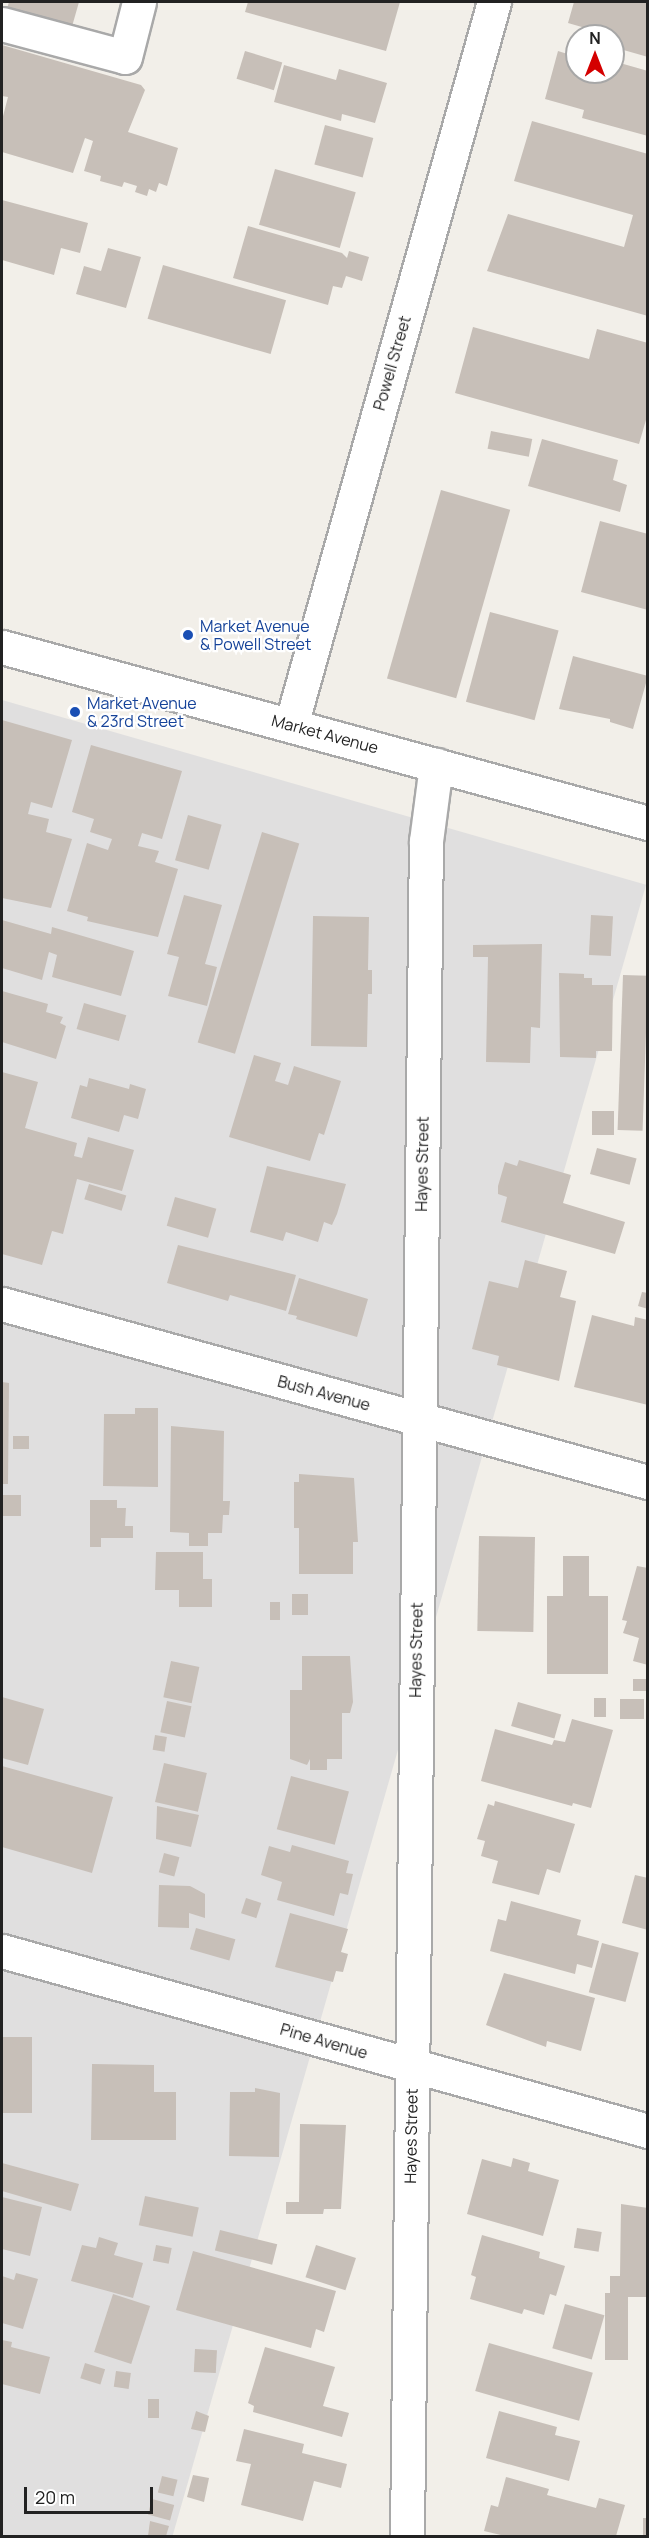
<!DOCTYPE html>
<html>
<head>
<meta charset="utf-8">
<style>
  body { margin:0 }
  #map { position:relative; width:649px; height:2538px; overflow:hidden; background:#f2efe9; font-family:Manrope,sans-serif }
  div>[style] { position:absolute }
  .residential>* { inset:0; background:#e0dfdf; transform-origin:0 0 }
  .building>* { inset:0; background:#c7bfb8; transform-origin:0 0 }
  .roads { filter:drop-shadow(2px 0 #a9a9a9) drop-shadow(-2px 0 #a9a9a9) drop-shadow(0 2px #a9a9a9) drop-shadow(0 -2px #a9a9a9) }
  .minor>* { height:33px; margin:-16.5px; padding:0 16.5px; transform-origin:16.5px; border-radius:16.5px; background:#fff }
  .dots>* { width:16px; height:16px; translate:-50% -50%; box-sizing:border-box; border:3px solid #fff; border-radius:50% }
  span { translate:-50% -50%; white-space:nowrap; text-align:center; line-height:1.15; -webkit-text-stroke:4.5px #fff; paint-order:stroke }
  .street-label { font-size:16px; color:#222 }
  .transit-label { font-size:16px; color:#164399 }
  .left { translate:0 -50%; text-align:left }
  .frame { position:absolute; inset:0; border:3px solid #222; pointer-events:none }
  .north { position:absolute; left:565px; top:24px; width:60px; height:60px; box-sizing:border-box; background:#fff; border:2px solid #a7a7a7; border-radius:50%; rotate:0deg; font-size:16px; font-weight:700; line-height:24px; text-align:center; color:#222 }
  .north::after { content:''; display:block; margin:auto; width:21px; height:27px; background:#d40000; clip-path:polygon(50% 0,100% 100%,50% 72%,0 100%) }
  .scale { position:absolute; left:24px; top:2487px; width:129px; height:27px; box-sizing:border-box; border:3px solid #222; border-top:0; padding-left:8px; font-size:18px; line-height:21px; white-space:nowrap; color:#222; -webkit-text-stroke:4px #fff; paint-order:stroke }
</style>
</head>
<body>
<div id="map">
  <div class="residential">
    <div style="left:2px;top:700px;width:670px;height:1836px;rotate:16deg"></div>
  </div>
  <div class="building">
    <div style="clip-path:polygon(9px 2px,79px 2px,71px 30px,6px 12px)"></div>
    <div style="clip-path:polygon(248px 2px,400px 2px,386px 51px,245px 12px)"></div>
    <div style="clip-path:polygon(574px 2px,648px 2px,648px 57px,613px 47px,613px 36px,568px 23px)"></div>
    <div style="clip-path:polygon(2px 45px,141px 85px,145px 90px,128px 132px,178px 148px,167px 186px,159px 183px,156px 192px,149px 189px,147px 196px,135px 192px,137px 186px,124px 182px,122px 187px,100px 181px,101px 176px,84px 171px,93px 141px,85px 138px,73px 173px,2px 152px,2px 120px,8px 97px,2px 96px)"></div>
    <div style="left:245px;top:51px;width:39px;height:29px;rotate:17deg"></div>
    <div style="clip-path:polygon(558px 51px,577px 57px,577px 72px,613px 72px,613px 61px,648px 71px,648px 136px,582px 118px,584px 110px,545px 99px)"></div>
    <div style="clip-path:polygon(284px 65px,336px 80px,339px 69px,387px 83px,375px 123px,342px 114px,341px 121px,274px 102px)"></div>
    <div style="clip-path:polygon(532px 121px,648px 154px,648px 316px,487px 271px,508px 214px,624px 247px,633px 215px,514px 181px)"></div>
    <div style="left:325px;top:125px;width:50px;height:41px;rotate:15deg"></div>
    <div style="left:275px;top:169px;width:84px;height:58px;rotate:16deg"></div>
    <div style="clip-path:polygon(2px 200px,88px 223px,80px 253px,61px 248px,54px 275px,2px 260px)"></div>
    <div style="clip-path:polygon(248px 226px,342px 253px,347px 258px,349px 251px,369px 257px,362px 281px,346px 276px,342px 288px,333px 286px,328px 305px,233px 278px)"></div>
    <div style="clip-path:polygon(108px 248px,141px 257px,126px 308px,76px 294px,84px 266px,101px 271px)"></div>
    <div style="left:163px;top:265px;width:128px;height:56px;rotate:16deg"></div>
    <div style="clip-path:polygon(473px 327px,589px 359px,597px 329px,648px 343px,648px 413px,639px 444px,455px 393px)"></div>
    <div style="left:491px;top:431px;width:42px;height:18px;rotate:11deg"></div>
    <div style="clip-path:polygon(542px 439px,618px 460px,613px 480px,627px 485px,620px 512px,528px 486px)"></div>
    <div style="left:441px;top:490px;width:72px;height:196px;rotate:16deg"></div>
    <div style="clip-path:polygon(600px 521px,648px 534px,648px 610px,581px 592px)"></div>
    <div style="left:490px;top:612px;width:71px;height:93px;rotate:15deg"></div>
    <div style="clip-path:polygon(573px 656px,648px 676px,633px 729px,610px 722px,610px 719px,559px 709px)"></div>
    <div style="clip-path:polygon(2px 720px,72px 740px,52px 808px,31px 802px,28px 814px,49px 819px,46px 832px,72px 839px,51px 908px,2px 898px)"></div>
    <div style="clip-path:polygon(91px 745px,182px 771px,162px 839px,142px 833px,138px 846px,159px 851px,155px 862px,178px 869px,158px 937px,87px 921px,88px 917px,67px 911px,87px 843px,108px 850px,112px 839px,90px 832px,94px 819px,72px 812px)"></div>
    <div style="left:188px;top:815px;width:35px;height:47px;rotate:16deg"></div>
    <div style="left:262px;top:832px;width:39px;height:220px;rotate:17deg"></div>
    <div style="clip-path:polygon(184px 895px,222px 905px,205px 964px,217px 967px,207px 1006px,168px 996px,179px 957px,167px 954px)"></div>
    <div style="left:591px;top:915px;width:22px;height:40px;rotate:3deg"></div>
    <div style="clip-path:polygon(313px 916px,369px 917px,368px 970px,372px 970px,372px 994px,368px 994px,367px 1047px,311px 1046px)"></div>
    <div style="clip-path:polygon(2px 920px,51px 934px,52px 927px,134px 951px,121px 996px,52px 977px,57px 955px,49px 952px,42px 980px,2px 968px)"></div>
    <div style="clip-path:polygon(542px 944px,540px 1028px,531px 1027px,530px 1063px,486px 1062px,488px 957px,473px 957px,473px 945px)"></div>
    <div style="clip-path:polygon(559px 973px,584px 974px,584px 978px,592px 978px,592px 985px,613px 985px,612px 1051px,596px 1051px,596px 1058px,560px 1057px)"></div>
    <div style="left:623px;top:975px;width:25px;height:155px;rotate:2deg"></div>
    <div style="clip-path:polygon(2px 991px,48px 1004px,46px 1012px,63px 1017px,60px 1023px,66px 1026px,56px 1059px,2px 1042px)"></div>
    <div style="left:84px;top:1003px;width:44px;height:27px;rotate:16deg"></div>
    <div style="clip-path:polygon(254px 1055px,281px 1063px,275px 1081px,288px 1085px,294px 1066px,341px 1081px,324px 1135px,319px 1133px,310px 1161px,229px 1137px)"></div>
    <div style="clip-path:polygon(2px 1072px,38px 1082px,25px 1128px,77px 1143px,74px 1156px,82px 1158px,88px 1137px,134px 1150px,122px 1191px,77px 1179px,63px 1234px,52px 1231px,42px 1265px,2px 1254px)"></div>
    <div style="clip-path:polygon(89px 1078px,129px 1089px,130px 1084px,146px 1089px,138px 1119px,124px 1115px,119px 1132px,71px 1118px,80px 1085px,87px 1087px)"></div>
    <div style="left:592px;top:1111px;width:22px;height:24px"></div>
    <div style="left:597px;top:1148px;width:41px;height:27px;rotate:15deg"></div>
    <div style="clip-path:polygon(519px 1160px,571px 1175px,563px 1203px,625px 1222px,615px 1254px,501px 1222px,507px 1197px,498px 1194px,498px 1186px,505px 1162px,517px 1166px)"></div>
    <div style="clip-path:polygon(267px 1166px,346px 1184px,337px 1214px,332px 1225px,324px 1222px,318px 1242px,286px 1232px,283px 1241px,250px 1232px)"></div>
    <div style="left:89px;top:1184px;width:39px;height:16px;rotate:17deg"></div>
    <div style="left:175px;top:1197px;width:43px;height:30px;rotate:16deg"></div>
    <div style="clip-path:polygon(178px 1245px,296px 1275px,286px 1311px,230px 1295px,228px 1301px,167px 1283px)"></div>
    <div style="clip-path:polygon(525px 1260px,567px 1271px,560px 1297px,576px 1301px,559px 1381px,497px 1365px,499px 1356px,472px 1349px,489px 1281px,518px 1288px)"></div>
    <div style="clip-path:polygon(299px 1278px,368px 1299px,357px 1337px,296px 1319px,297px 1316px,288px 1314px)"></div>
    <div style="clip-path:polygon(642px 1292px,648px 1293px,648px 1309px,638px 1306px)"></div>
    <div style="clip-path:polygon(592px 1315px,634px 1326px,635px 1317px,648px 1320px,648px 1405px,574px 1387px)"></div>
    <div style="clip-path:polygon(2px 1382px,9px 1383px,8px 1484px,2px 1484px)"></div>
    <div style="clip-path:polygon(135px 1408px,158px 1408px,158px 1487px,103px 1486px,104px 1414px,135px 1414px)"></div>
    <div style="clip-path:polygon(171px 1426px,224px 1431px,223px 1501px,230px 1501px,229px 1515px,223px 1515px,222px 1533px,208px 1533px,208px 1546px,189px 1546px,189px 1533px,170px 1532px)"></div>
    <div style="left:13px;top:1436px;width:16px;height:13px"></div>
    <div style="clip-path:polygon(299px 1474px,354px 1478px,358px 1542px,353px 1542px,353px 1574px,299px 1574px,299px 1528px,294px 1528px,294px 1482px,299px 1482px)"></div>
    <div style="left:2px;top:1495px;width:19px;height:21px"></div>
    <div style="clip-path:polygon(90px 1500px,117px 1500px,117px 1508px,126px 1508px,125px 1526px,133px 1526px,133px 1538px,101px 1538px,101px 1547px,90px 1547px)"></div>
    <div style="left:479px;top:1536px;width:56px;height:95px;rotate:1deg"></div>
    <div style="clip-path:polygon(156px 1552px,203px 1552px,203px 1579px,212px 1579px,212px 1607px,179px 1607px,179px 1590px,155px 1590px)"></div>
    <div style="clip-path:polygon(563px 1556px,589px 1556px,589px 1596px,608px 1596px,608px 1674px,547px 1674px,547px 1596px,563px 1596px)"></div>
    <div style="clip-path:polygon(637px 1566px,648px 1568px,648px 1665px,633px 1661px,639px 1638px,623px 1633px,627px 1621px,622px 1620px)"></div>
    <div style="left:292px;top:1594px;width:16px;height:21px"></div>
    <div style="left:270px;top:1602px;width:10px;height:18px"></div>
    <div style="clip-path:polygon(302px 1656px,350px 1656px,353px 1702px,350px 1713px,342px 1713px,342px 1759px,327px 1759px,327px 1770px,310px 1770px,310px 1759px,307px 1765px,290px 1759px,290px 1690px,302px 1690px)"></div>
    <div style="left:171px;top:1661px;width:29px;height:37px;rotate:12deg"></div>
    <div style="left:633px;top:1679px;width:14px;height:12px"></div>
    <div style="clip-path:polygon(2px 1697px,44px 1709px,28px 1765px,2px 1758px)"></div>
    <div style="left:594px;top:1698px;width:12px;height:19px"></div>
    <div style="left:620px;top:1699px;width:24px;height:20px"></div>
    <div style="left:167px;top:1701px;width:25px;height:32px;rotate:12deg"></div>
    <div style="left:518px;top:1702px;width:45px;height:25px;rotate:16deg"></div>
    <div style="clip-path:polygon(572px 1719px,613px 1730px,591px 1808px,573px 1803px,572px 1806px,481px 1781px,495px 1729px,552px 1745px,554px 1740px,565px 1742px)"></div>
    <div style="left:155px;top:1735px;width:12px;height:15px;rotate:9deg"></div>
    <div style="left:164px;top:1763px;width:44px;height:40px;rotate:13deg"></div>
    <div style="clip-path:polygon(2px 1766px,113px 1797px,92px 1873px,2px 1847px)"></div>
    <div style="left:291px;top:1776px;width:60px;height:55px;rotate:15deg"></div>
    <div style="clip-path:polygon(495px 1801px,575px 1824px,560px 1873px,547px 1869px,539px 1895px,492px 1883px,498px 1861px,481px 1856px,485px 1841px,477px 1839px,488px 1804px,494px 1806px)"></div>
    <div style="clip-path:polygon(157px 1806px,199px 1815px,191px 1847px,156px 1839px)"></div>
    <div style="clip-path:polygon(292px 1845px,349px 1861px,346px 1873px,353px 1874px,348px 1895px,340px 1893px,334px 1916px,277px 1900px,282px 1882px,261px 1875px,269px 1846px,290px 1852px)"></div>
    <div style="left:164px;top:1853px;width:16px;height:20px;rotate:15deg"></div>
    <div style="clip-path:polygon(635px 1875px,648px 1878px,648px 1930px,622px 1923px)"></div>
    <div style="clip-path:polygon(159px 1885px,190px 1886px,205px 1894px,205px 1918px,189px 1913px,189px 1928px,158px 1927px)"></div>
    <div style="left:246px;top:1898px;width:16px;height:16px;rotate:18deg"></div>
    <div style="clip-path:polygon(511px 1901px,581px 1920px,577px 1935px,599px 1941px,592px 1968px,577px 1964px,575px 1974px,490px 1951px,498px 1919px,506px 1921px)"></div>
    <div style="clip-path:polygon(290px 1913px,348px 1929px,341px 1952px,348px 1954px,343px 1972px,336px 1971px,333px 1982px,275px 1967px)"></div>
    <div style="left:196px;top:1928px;width:41px;height:22px;rotate:16deg"></div>
    <div style="left:602px;top:1943px;width:38px;height:51px;rotate:15deg"></div>
    <div style="clip-path:polygon(504px 1973px,595px 1998px,581px 2051px,547px 2041px,546px 2047px,486px 2025px)"></div>
    <div style="left:2px;top:2037px;width:30px;height:76px"></div>
    <div style="clip-path:polygon(92px 2064px,154px 2065px,154px 2092px,176px 2092px,176px 2140px,91px 2140px)"></div>
    <div style="clip-path:polygon(255px 2088px,280px 2093px,279px 2157px,229px 2156px,230px 2092px,255px 2092px)"></div>
    <div style="clip-path:polygon(300px 2124px,346px 2125px,341px 2209px,324px 2209px,323px 2214px,286px 2214px,286px 2202px,299px 2202px)"></div>
    <div style="clip-path:polygon(513px 2158px,530px 2163px,528px 2171px,559px 2180px,543px 2236px,467px 2214px,482px 2159px,511px 2167px)"></div>
    <div style="clip-path:polygon(2px 2163px,79px 2184px,71px 2211px,2px 2191px)"></div>
    <div style="left:145px;top:2196px;width:55px;height:30px;rotate:12deg"></div>
    <div style="clip-path:polygon(2px 2197px,42px 2207px,30px 2256px,2px 2249px)"></div>
    <div style="clip-path:polygon(621px 2204px,648px 2208px,648px 2297px,628px 2297px,628px 2360px,605px 2360px,605px 2293px,610px 2293px,610px 2276px,620px 2276px)"></div>
    <div style="left:577px;top:2228px;width:25px;height:20px;rotate:9deg"></div>
    <div style="left:220px;top:2230px;width:59px;height:21px;rotate:14deg"></div>
    <div style="clip-path:polygon(482px 2235px,540px 2252px,539px 2258px,565px 2266px,556px 2296px,550px 2294px,544px 2315px,524px 2309px,522px 2314px,470px 2299px,476px 2277px,471px 2275px)"></div>
    <div style="clip-path:polygon(99px 2237px,118px 2243px,114px 2255px,143px 2263px,133px 2298px,71px 2281px,82px 2245px,96px 2248px)"></div>
    <div style="left:156px;top:2245px;width:16px;height:16px;rotate:11deg"></div>
    <div style="left:316px;top:2245px;width:42px;height:34px;rotate:18deg"></div>
    <div style="clip-path:polygon(193px 2251px,336px 2291px,324px 2332px,316px 2329px,311px 2348px,176px 2310px)"></div>
    <div style="clip-path:polygon(16px 2273px,38px 2279px,23px 2329px,2px 2323px,2px 2276px,14px 2280px)"></div>
    <div style="left:113px;top:2294px;width:39px;height:61px;rotate:18deg"></div>
    <div style="left:565px;top:2304px;width:41px;height:46px;rotate:16deg"></div>
    <div style="clip-path:polygon(2px 2340px,12px 2342px,11px 2347px,50px 2357px,40px 2394px,2px 2384px)"></div>
    <div style="left:489px;top:2343px;width:108px;height:50px;rotate:16deg"></div>
    <div style="clip-path:polygon(265px 2347px,335px 2367px,323px 2406px,349px 2413px,342px 2437px,253px 2412px,254px 2406px,248px 2403px)"></div>
    <div style="left:195px;top:2349px;width:22px;height:23px;rotate:3deg"></div>
    <div style="left:85px;top:2363px;width:21px;height:16px;rotate:17deg"></div>
    <div style="left:116px;top:2371px;width:15px;height:16px;rotate:8deg"></div>
    <div style="left:148px;top:2399px;width:11px;height:19px"></div>
    <div style="clip-path:polygon(196px 2411px,209px 2416px,205px 2432px,191px 2429px)"></div>
    <div style="clip-path:polygon(499px 2411px,557px 2427px,555px 2435px,580px 2441px,569px 2481px,486px 2458px)"></div>
    <div style="clip-path:polygon(244px 2429px,304px 2444px,302px 2453px,347px 2464px,341px 2488px,314px 2481px,303px 2521px,241px 2505px,251px 2464px,236px 2461px)"></div>
    <div style="clip-path:polygon(193px 2475px,209px 2478px,204px 2502px,187px 2497px)"></div>
    <div style="left:162px;top:2476px;width:16px;height:17px;rotate:14deg"></div>
    <div style="clip-path:polygon(506px 2477px,549px 2489px,547px 2495px,596px 2508px,599px 2498px,625px 2505px,616px 2536px,505px 2536px,484px 2531px,491px 2505px,498px 2507px)"></div>
    <div style="left:152px;top:2499px;width:23px;height:16px;rotate:15deg"></div>
    <div style="left:643px;top:2518px;width:5px;height:18px"></div>
    <div style="clip-path:polygon(150px 2521px,169px 2526px,166px 2536px,148px 2536px)"></div>
  </div>
  <div class="roads">
    <div class="minor">
      <div style="left:2px;top:24px;width:127px;rotate:15deg"></div>
      <div style="left:125px;top:57px;width:57px;rotate:-75.7deg"></div>
      <div style="left:2px;top:647px;width:670px;rotate:15.24deg"></div>
      <div style="left:291px;top:725px;width:751px;rotate:-74.32deg"></div>
      <div style="left:2px;top:1304px;width:670px;rotate:15.41deg"></div>
      <div style="left:2px;top:1951px;width:671px;rotate:15.57deg"></div>
      <div style="left:407px;top:2536px;width:1695px;rotate:-89.36deg"></div>
      <div style="left:426px;top:841px;width:77px;rotate:-82.5deg"></div>
    </div>
  </div>
  <div class="dots">
    <div style="left:188px;top:635px;background:#1a4fb4"></div>
    <div style="left:75px;top:712px;background:#1a4fb4"></div>
  </div>
  <div class="street-label">
    <span style="left:392px;top:363px;rotate:-74deg">Powell Street</span>
    <span style="left:325px;top:734px;rotate:15deg">Market Avenue</span>
    <span style="left:422px;top:1164px;rotate:-89deg">Hayes Street</span>
    <span style="left:324px;top:1393px;rotate:15deg">Bush Avenue</span>
    <span style="left:416px;top:1650px;rotate:-89deg">Hayes Street</span>
    <span style="left:324px;top:2041px;rotate:16deg">Pine Avenue</span>
    <span style="left:411px;top:2136px;rotate:-89deg">Hayes Street</span>
  </div>
  <div class="transit-label">
    <span class="left" style="left:200px;top:635px">Market Avenue<br>&amp; Powell Street</span>
    <span class="left" style="left:87px;top:712px">Market Avenue<br>&amp; 23rd Street</span>
  </div>
  <div class="frame"></div>
  <div class="north">N</div>
  <div class="scale">20 m</div>
</div>
</body>
</html>
